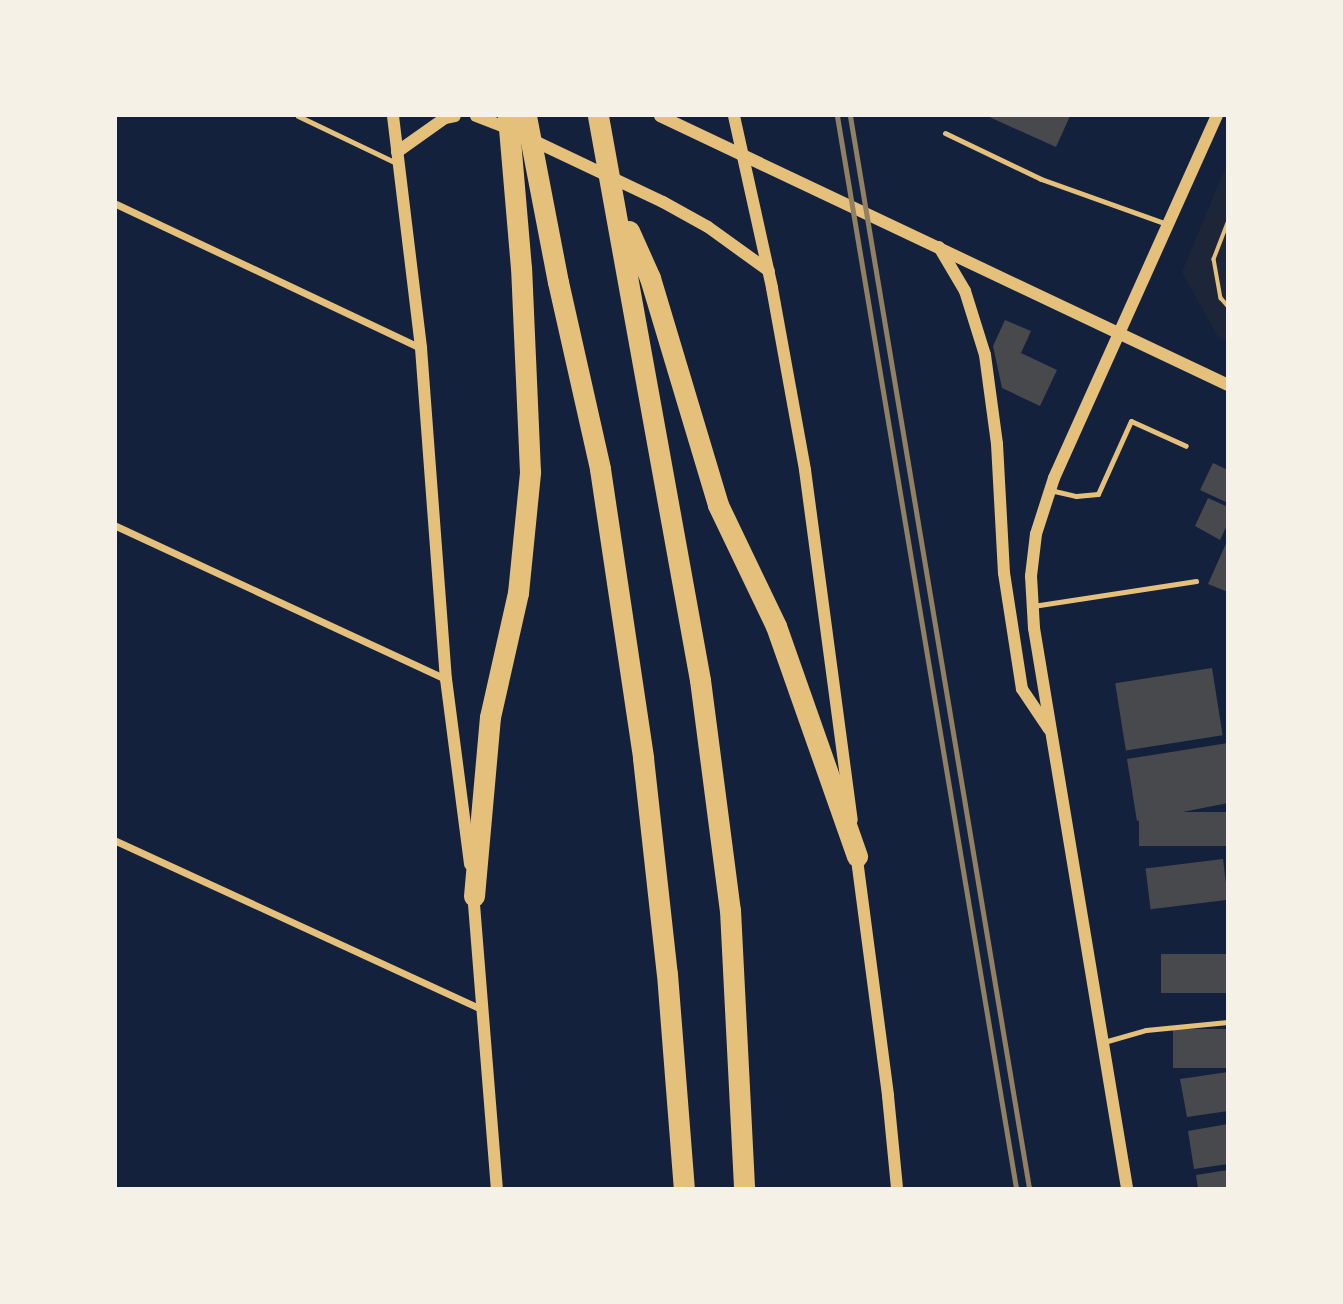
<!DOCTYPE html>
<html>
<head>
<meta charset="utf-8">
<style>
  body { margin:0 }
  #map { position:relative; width:1343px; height:1304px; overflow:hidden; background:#14213d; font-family:"Nunito Sans",sans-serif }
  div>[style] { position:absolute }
  .green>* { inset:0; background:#1d2539 }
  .building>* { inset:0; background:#48494c; transform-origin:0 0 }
  .path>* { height:3.5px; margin:-1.75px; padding:0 1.75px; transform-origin:1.75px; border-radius:1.75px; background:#e5c07b }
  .service>* { height:5px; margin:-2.5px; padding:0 2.5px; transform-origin:2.5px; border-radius:2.5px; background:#e5c07b }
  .minor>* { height:7px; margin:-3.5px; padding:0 3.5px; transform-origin:3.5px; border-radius:3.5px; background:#e5c07b }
  .tertiary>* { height:12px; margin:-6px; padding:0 6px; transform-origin:6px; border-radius:6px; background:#e5c07b }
  .motorway>* { height:21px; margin:-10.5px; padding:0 10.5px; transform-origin:10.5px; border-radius:10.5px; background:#e5c07b }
  .rail>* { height:5px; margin:-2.5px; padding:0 2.5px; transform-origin:2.5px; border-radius:2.5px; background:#918062 }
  span { translate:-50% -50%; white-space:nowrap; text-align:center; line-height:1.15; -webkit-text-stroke:5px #f6f1e7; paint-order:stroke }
  .frame { position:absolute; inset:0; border:117px solid #f6f1e7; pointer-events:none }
</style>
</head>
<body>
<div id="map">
  <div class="green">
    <div style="clip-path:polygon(1227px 164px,1227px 341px,1218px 337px,1182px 272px)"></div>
  </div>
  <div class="building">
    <div style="clip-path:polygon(987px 116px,1070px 116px,1056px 147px)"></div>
    <div style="clip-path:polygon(1005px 320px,1031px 331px,1021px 353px,1057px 370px,1040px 406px,1002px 388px,993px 346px)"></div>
    <div style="clip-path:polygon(1213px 463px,1228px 470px,1228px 503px,1200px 490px)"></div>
    <div style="clip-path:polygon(1208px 498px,1228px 507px,1228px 523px,1220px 540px,1195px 526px)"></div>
    <div style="clip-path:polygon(1228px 539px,1228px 592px,1208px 584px)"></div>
    <div style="left:1212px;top:668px;width:68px;height:98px;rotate:81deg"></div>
    <div style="clip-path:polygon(1228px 743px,1228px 803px,1137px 821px,1127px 759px)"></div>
    <div style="left:1228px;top:812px;width:34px;height:89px;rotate:90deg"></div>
    <div style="left:1223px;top:859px;width:41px;height:78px;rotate:83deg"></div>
    <div style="left:1228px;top:954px;width:39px;height:67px;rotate:90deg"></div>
    <div style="left:1228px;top:1029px;width:39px;height:55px;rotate:90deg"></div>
    <div style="clip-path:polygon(1228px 1072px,1228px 1111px,1187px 1117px,1180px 1079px)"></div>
    <div style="clip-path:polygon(1228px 1124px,1228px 1164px,1194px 1169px,1188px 1131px)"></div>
    <div style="clip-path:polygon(1228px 1170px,1228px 1188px,1198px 1188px,1196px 1175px)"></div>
  </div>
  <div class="path">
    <div style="left:1228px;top:223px;width:39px;rotate:111deg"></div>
    <div style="left:1214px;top:259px;width:40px;rotate:80deg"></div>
    <div style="left:1221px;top:298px;width:11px;rotate:49deg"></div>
  </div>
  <div class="service">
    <div style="left:298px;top:116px;width:109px;rotate:25.6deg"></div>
    <div style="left:945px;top:133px;width:106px;rotate:25.6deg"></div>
    <div style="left:1041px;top:179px;width:134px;rotate:19.7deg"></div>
    <div style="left:1050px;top:490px;width:27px;rotate:13deg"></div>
    <div style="left:1076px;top:496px;width:22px;rotate:-5deg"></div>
    <div style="left:1098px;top:494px;width:80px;rotate:-65.7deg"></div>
    <div style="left:1131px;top:421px;width:60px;rotate:24.4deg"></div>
    <div style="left:1033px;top:606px;width:165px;rotate:-8.7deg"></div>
    <div style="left:1104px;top:1042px;width:44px;rotate:-15.9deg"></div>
    <div style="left:1146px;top:1030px;width:82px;rotate:-5.6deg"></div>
  </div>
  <div class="minor">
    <div style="left:116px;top:204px;width:337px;rotate:25.3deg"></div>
    <div style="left:116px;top:526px;width:364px;rotate:24.9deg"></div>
    <div style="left:116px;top:841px;width:404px;rotate:24.7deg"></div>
  </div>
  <div class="tertiary">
    <div style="left:393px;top:116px;width:234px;rotate:83.1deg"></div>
    <div style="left:421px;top:348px;width:332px;rotate:85.7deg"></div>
    <div style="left:446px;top:679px;width:187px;rotate:82.6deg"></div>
    <div style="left:476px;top:116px;width:39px;rotate:21deg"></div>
    <div style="left:660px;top:116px;width:628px;rotate:25.34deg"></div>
    <div style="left:734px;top:116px;width:176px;rotate:77.5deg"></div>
    <div style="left:772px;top:288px;width:185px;rotate:79.7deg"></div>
    <div style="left:805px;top:470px;width:353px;rotate:82.4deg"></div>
    <div style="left:528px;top:138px;width:149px;rotate:25.4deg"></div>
    <div style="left:663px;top:202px;width:51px;rotate:29.1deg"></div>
    <div style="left:708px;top:227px;width:75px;rotate:35.8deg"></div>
    <div style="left:397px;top:152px;width:59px;rotate:-35.3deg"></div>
    <div style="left:445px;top:118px;width:10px;rotate:-11deg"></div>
    <div style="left:939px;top:247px;width:51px;rotate:59.4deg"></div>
    <div style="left:965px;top:291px;width:67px;rotate:72.6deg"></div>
    <div style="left:985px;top:355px;width:90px;rotate:82.3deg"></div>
    <div style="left:997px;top:444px;width:129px;rotate:86.9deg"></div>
    <div style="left:1004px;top:573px;width:117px;rotate:81.2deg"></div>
    <div style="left:1022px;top:689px;width:48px;rotate:56deg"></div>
    <div style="left:856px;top:852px;width:246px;rotate:82.5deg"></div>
    <div style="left:888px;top:1096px;width:92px;rotate:84.4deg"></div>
    <div style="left:473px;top:892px;width:297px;rotate:85.4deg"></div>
    <div style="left:1127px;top:1188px;width:568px;rotate:-99.43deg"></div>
    <div style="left:1034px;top:628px;width:52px;rotate:-93.3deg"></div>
    <div style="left:1031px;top:576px;width:42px;rotate:-83.2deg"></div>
    <div style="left:1036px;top:534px;width:59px;rotate:-72.2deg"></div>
    <div style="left:1054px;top:478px;width:397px;rotate:-65.8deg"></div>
  </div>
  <div class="motorway">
    <div style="left:526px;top:116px;width:169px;rotate:79.1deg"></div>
    <div style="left:558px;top:282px;width:192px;rotate:77.3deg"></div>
    <div style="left:600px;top:469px;width:292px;rotate:81.5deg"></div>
    <div style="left:643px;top:758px;width:217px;rotate:83.7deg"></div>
    <div style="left:667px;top:974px;width:215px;rotate:85.5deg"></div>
    <div style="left:598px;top:116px;width:573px;rotate:79.75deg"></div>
    <div style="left:700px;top:680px;width:232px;rotate:82.6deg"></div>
    <div style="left:730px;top:910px;width:278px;rotate:87.1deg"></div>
    <div style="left:629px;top:231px;width:51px;rotate:65.9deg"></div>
    <div style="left:650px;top:278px;width:237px;rotate:73.3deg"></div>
    <div style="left:718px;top:505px;width:134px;rotate:64.4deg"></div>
    <div style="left:776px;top:626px;width:244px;rotate:70.6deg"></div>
    <div style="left:474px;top:896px;width:180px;rotate:-84.9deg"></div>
    <div style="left:490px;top:717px;width:127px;rotate:-77.3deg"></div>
    <div style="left:518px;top:593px;width:122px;rotate:-84.3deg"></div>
    <div style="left:530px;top:472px;width:204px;rotate:-92.5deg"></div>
    <div style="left:521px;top:268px;width:153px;rotate:-94.9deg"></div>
  </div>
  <div class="rail">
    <div style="left:837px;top:116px;width:1087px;rotate:80.52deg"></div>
    <div style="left:850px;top:116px;width:1087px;rotate:80.52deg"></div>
  </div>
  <div class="frame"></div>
</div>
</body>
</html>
